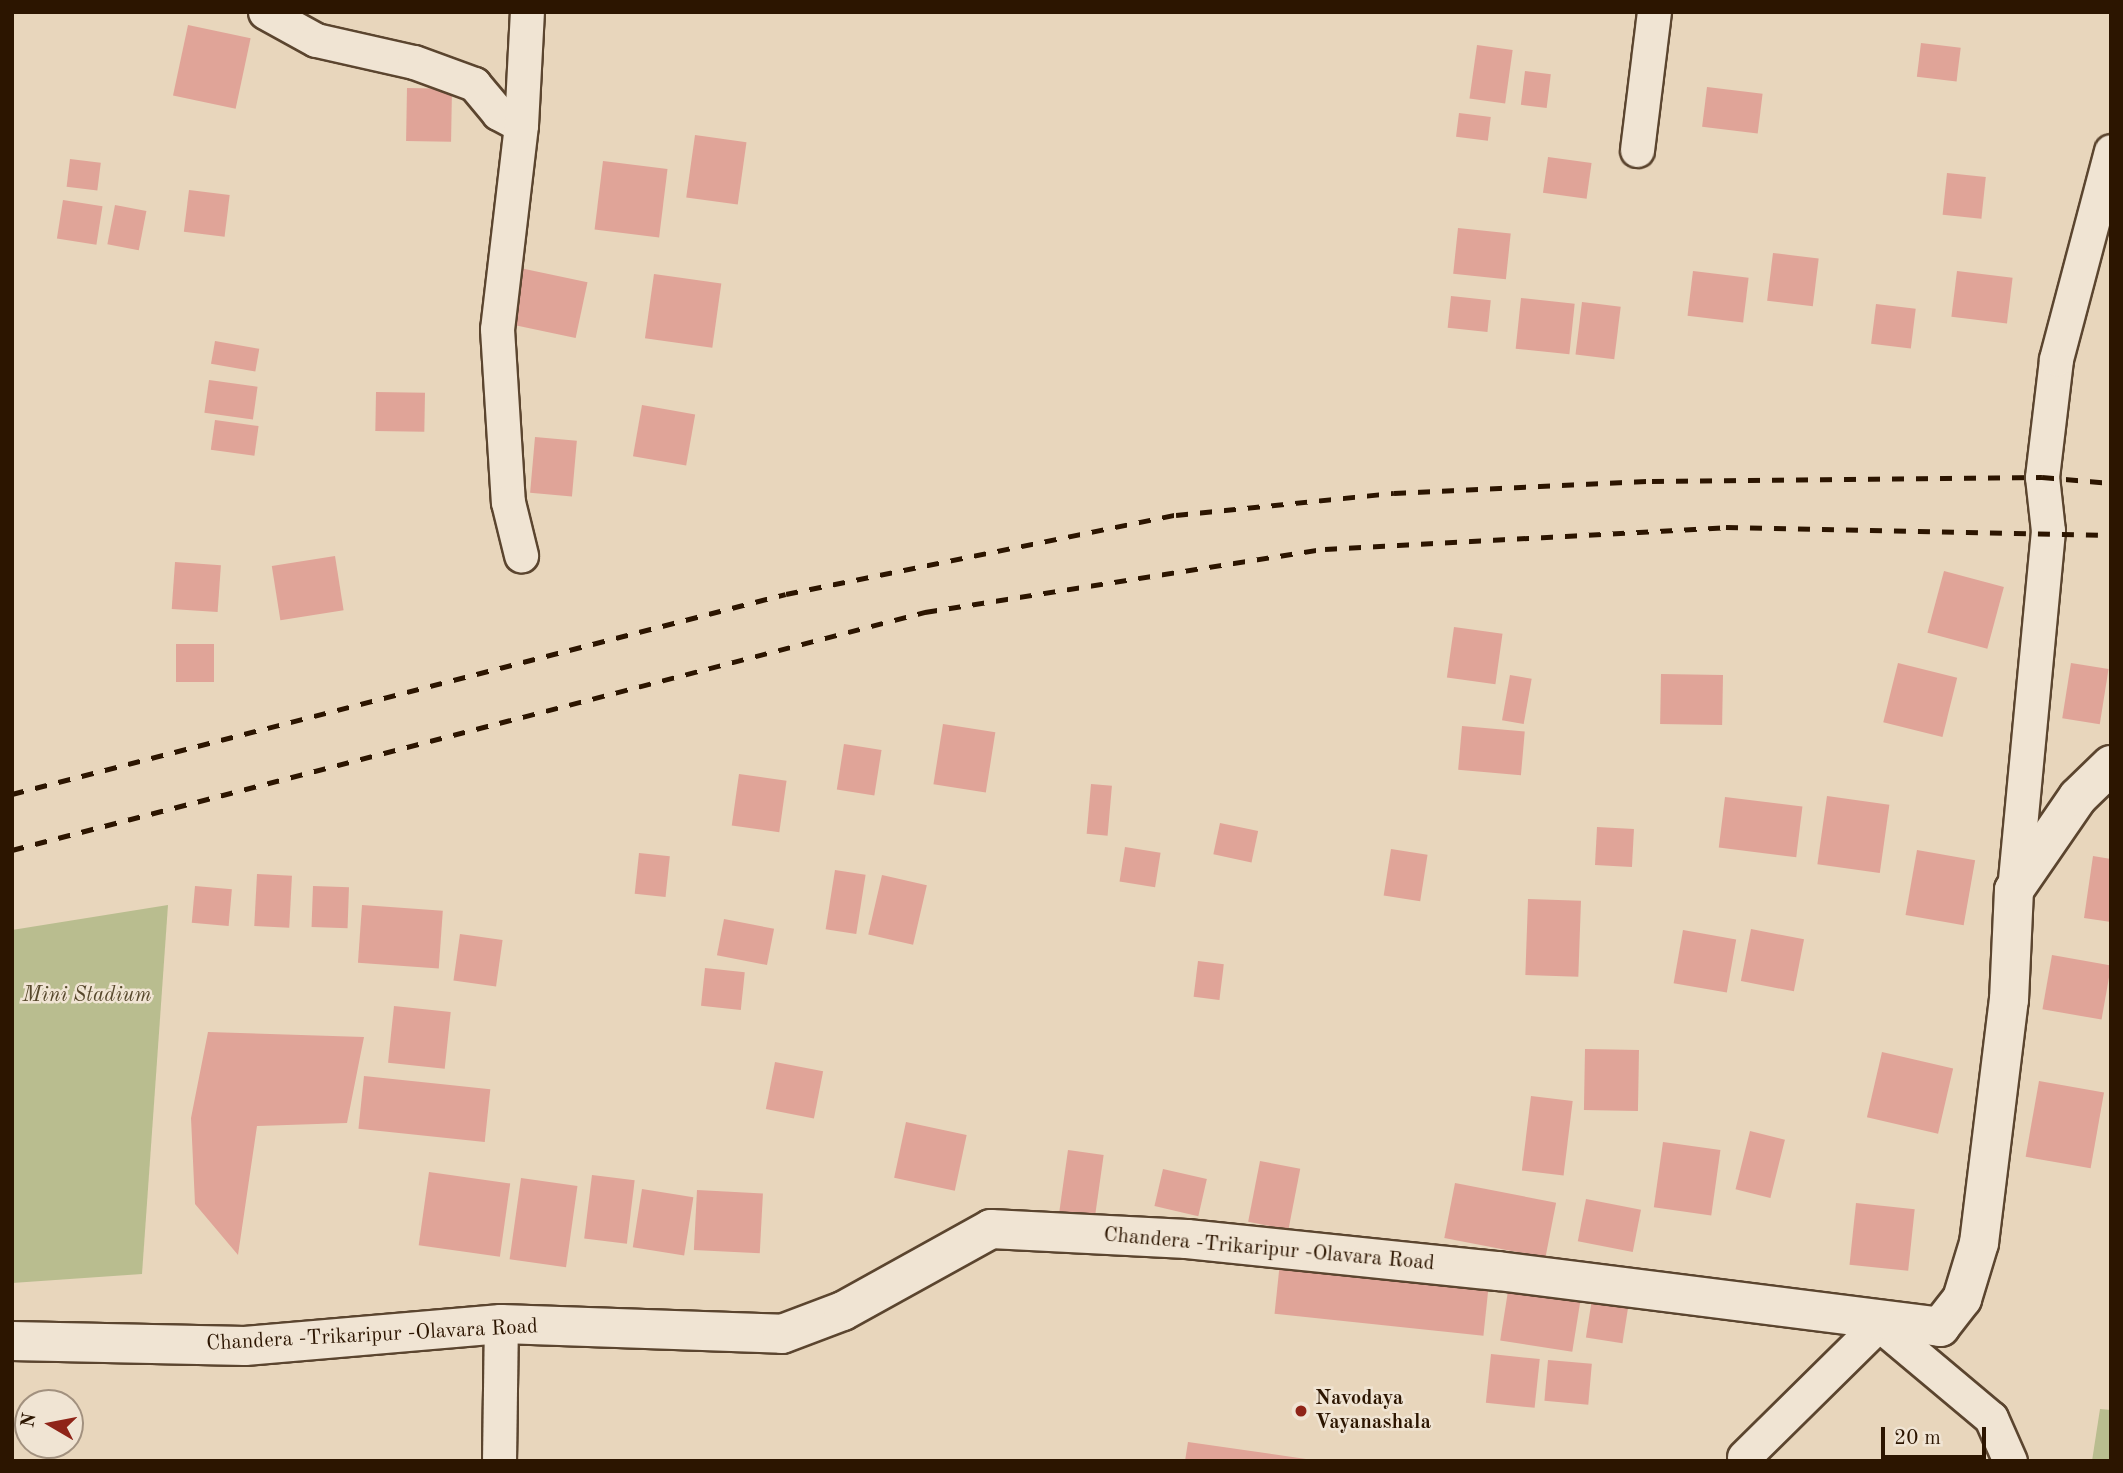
<!DOCTYPE html>
<html>
<head>
<meta charset="utf-8">
<style>
  body { margin:0 }
  #map { position:relative; width:2123px; height:1473px; overflow:hidden; background:#e8d6bc; font-family:"Old Standard TT",serif }
  div>[style] { position:absolute }
  .green>* { inset:0; background:#b9bd8f }
  .building>* { inset:0; background:#e0a498; transform-origin:0 0 }
  .roads { filter:drop-shadow(2px 0 #5b452f) drop-shadow(-2px 0 #5b452f) drop-shadow(0 2px #5b452f) drop-shadow(0 -2px #5b452f) }
  .street>* { height:33px; margin:-16.5px; padding:0 16.5px; transform-origin:16.5px; border-radius:16.5px; background:#f0e4d3 }
  .secondary>* { height:38px; margin:-19px; padding:0 19px; transform-origin:19px; border-radius:19px; background:#f0e4d3 }
  .rail>* { height:5px; margin-top:-2.5px; transform-origin:0; background:repeating-linear-gradient(90deg,#2c1500 0 12px,transparent 0 24px) }
  .dots>* { width:19px; height:19px; translate:-50% -50%; box-sizing:border-box; border:4px solid #f0e4d3; border-radius:50% }
  span { translate:-50% -50%; white-space:nowrap; text-align:center; line-height:1.15; -webkit-text-stroke:5px #f0e4d3; paint-order:stroke }
  .park-label { font-size:21px; color:#56472b; font-style:italic }
  .street-label { font-size:21px; color:#2c1500 }
  .poi-label { font-size:21px; color:#2c1500; font-weight:700 }
  .left { translate:0 -50%; text-align:left }
  .frame { position:absolute; inset:0; border:14px solid #2c1500; pointer-events:none }
  .north { position:absolute; left:14px; top:1389px; width:70px; height:70px; box-sizing:border-box; background:#f0e4d3; border:2px solid #a2917f; border-radius:50%; rotate:280deg; font-size:19px; font-weight:700; line-height:28px; text-align:center; color:#2c1500 }
  .north::after { content:''; display:block; margin:auto; width:24px; height:32px; background:#8f2418; clip-path:polygon(50% 0,100% 100%,50% 72%,0 100%) }
  .scale { position:absolute; left:1881px; top:1427px; width:105px; height:32px; box-sizing:border-box; border:4px solid #2c1500; border-top:0; padding-left:9px; font-size:21px; line-height:24px; white-space:nowrap; color:#2c1500; -webkit-text-stroke:5px #f0e4d3; paint-order:stroke }
</style>
</head>
<body>
<div id="map">
  <div class="green">
    <div style="clip-path:polygon(168px 905px,142px 1274px,12px 1283px,12px 930px)"></div>
    <div style="clip-path:polygon(2100px 1409px,2111px 1410px,2111px 1461px,2092px 1461px)"></div>
  </div>
  <div class="building">
    <div style="left:188px;top:25px;width:64px;height:72px;rotate:12deg"></div>
    <div style="left:1921px;top:43px;width:40px;height:34px;rotate:7deg"></div>
    <div style="left:1477px;top:45px;width:36px;height:54px;rotate:8deg"></div>
    <div style="left:1525px;top:71px;width:26px;height:34px;rotate:7deg"></div>
    <div style="left:1707px;top:87px;width:56px;height:40px;rotate:7deg"></div>
    <div style="left:407px;top:88px;width:45px;height:53px;rotate:1deg"></div>
    <div style="left:1459px;top:113px;width:32px;height:24px;rotate:7deg"></div>
    <div style="left:695px;top:135px;width:52px;height:63px;rotate:8deg"></div>
    <div style="left:1548px;top:157px;width:44px;height:36px;rotate:8deg"></div>
    <div style="left:70px;top:159px;width:31px;height:28px;rotate:7deg"></div>
    <div style="left:603px;top:161px;width:65px;height:69px;rotate:7deg"></div>
    <div style="left:1947px;top:173px;width:39px;height:42px;rotate:6deg"></div>
    <div style="left:189px;top:190px;width:41px;height:42px;rotate:7deg"></div>
    <div style="left:63px;top:200px;width:40px;height:39px;rotate:9deg"></div>
    <div style="left:115px;top:205px;width:32px;height:40px;rotate:11deg"></div>
    <div style="left:1458px;top:228px;width:53px;height:46px;rotate:6deg"></div>
    <div style="left:1773px;top:253px;width:46px;height:48px;rotate:7deg"></div>
    <div style="left:520px;top:268px;width:69px;height:57px;rotate:12deg"></div>
    <div style="left:1693px;top:271px;width:56px;height:45px;rotate:7deg"></div>
    <div style="left:1957px;top:271px;width:56px;height:46px;rotate:7deg"></div>
    <div style="left:654px;top:274px;width:68px;height:65px;rotate:8deg"></div>
    <div style="left:1451px;top:296px;width:40px;height:32px;rotate:6deg"></div>
    <div style="left:1521px;top:298px;width:54px;height:51px;rotate:6deg"></div>
    <div style="left:1582px;top:302px;width:39px;height:53px;rotate:7deg"></div>
    <div style="left:1876px;top:304px;width:40px;height:40px;rotate:7deg"></div>
    <div style="left:215px;top:341px;width:45px;height:23px;rotate:10deg"></div>
    <div style="left:209px;top:380px;width:49px;height:33px;rotate:8deg"></div>
    <div style="left:376px;top:392px;width:49px;height:39px;rotate:1deg"></div>
    <div style="left:642px;top:405px;width:54px;height:52px;rotate:10deg"></div>
    <div style="left:215px;top:420px;width:44px;height:30px;rotate:8deg"></div>
    <div style="left:535px;top:437px;width:42px;height:56px;rotate:5deg"></div>
    <div style="left:335px;top:556px;width:55px;height:64px;rotate:81deg"></div>
    <div style="left:175px;top:562px;width:46px;height:47px;rotate:4deg"></div>
    <div style="left:1944px;top:571px;width:62px;height:64px;rotate:15deg"></div>
    <div style="left:1454px;top:627px;width:49px;height:51px;rotate:8deg"></div>
    <div style="left:176px;top:644px;width:38px;height:38px"></div>
    <div style="left:1898px;top:663px;width:61px;height:61px;rotate:14deg"></div>
    <div style="left:2071px;top:663px;width:38px;height:56px;rotate:9deg"></div>
    <div style="left:1661px;top:674px;width:62px;height:50px;rotate:1deg"></div>
    <div style="left:1510px;top:675px;width:22px;height:46px;rotate:10deg"></div>
    <div style="left:943px;top:724px;width:53px;height:61px;rotate:9deg"></div>
    <div style="left:1462px;top:726px;width:63px;height:44px;rotate:5deg"></div>
    <div style="left:844px;top:744px;width:38px;height:46px;rotate:9deg"></div>
    <div style="left:739px;top:774px;width:48px;height:52px;rotate:8deg"></div>
    <div style="left:1091px;top:784px;width:21px;height:50px;rotate:5deg"></div>
    <div style="left:1827px;top:796px;width:63px;height:69px;rotate:8deg"></div>
    <div style="left:1725px;top:797px;width:78px;height:51px;rotate:7deg"></div>
    <div style="left:1220px;top:823px;width:39px;height:32px;rotate:12deg"></div>
    <div style="left:1597px;top:827px;width:37px;height:38px;rotate:3deg"></div>
    <div style="left:1125px;top:847px;width:36px;height:35px;rotate:9deg"></div>
    <div style="left:1391px;top:849px;width:37px;height:47px;rotate:9deg"></div>
    <div style="left:1917px;top:850px;width:59px;height:66px;rotate:10deg"></div>
    <div style="left:639px;top:853px;width:31px;height:41px;rotate:6deg"></div>
    <div style="clip-path:polygon(2093px 856px,2111px 859px,2111px 922px,2084px 918px)"></div>
    <div style="left:835px;top:870px;width:31px;height:60px;rotate:9deg"></div>
    <div style="left:257px;top:874px;width:35px;height:52px;rotate:3deg"></div>
    <div style="left:882px;top:875px;width:46px;height:61px;rotate:13deg"></div>
    <div style="left:195px;top:886px;width:37px;height:37px;rotate:5deg"></div>
    <div style="left:313px;top:886px;width:36px;height:41px;rotate:2deg"></div>
    <div style="left:1528px;top:899px;width:53px;height:76px;rotate:2deg"></div>
    <div style="left:362px;top:905px;width:81px;height:58px;rotate:4deg"></div>
    <div style="left:724px;top:919px;width:51px;height:37px;rotate:11deg"></div>
    <div style="left:1751px;top:929px;width:54px;height:53px;rotate:11deg"></div>
    <div style="left:1683px;top:930px;width:54px;height:54px;rotate:10deg"></div>
    <div style="left:460px;top:934px;width:43px;height:47px;rotate:8deg"></div>
    <div style="left:2052px;top:955px;width:60px;height:55px;rotate:10deg"></div>
    <div style="left:1198px;top:961px;width:26px;height:36px;rotate:7deg"></div>
    <div style="left:705px;top:968px;width:40px;height:38px;rotate:6deg"></div>
    <div style="left:394px;top:1006px;width:57px;height:57px;rotate:6deg"></div>
    <div style="clip-path:polygon(208px 1032px,364px 1037px,347px 1123px,257px 1126px,238px 1255px,195px 1204px,191px 1118px)"></div>
    <div style="left:1585px;top:1049px;width:54px;height:61px;rotate:1deg"></div>
    <div style="left:1882px;top:1052px;width:73px;height:67px;rotate:13deg"></div>
    <div style="left:775px;top:1062px;width:49px;height:48px;rotate:11deg"></div>
    <div style="left:364px;top:1076px;width:127px;height:53px;rotate:6deg"></div>
    <div style="left:2039px;top:1081px;width:66px;height:77px;rotate:10deg"></div>
    <div style="left:1531px;top:1096px;width:42px;height:75px;rotate:7deg"></div>
    <div style="left:906px;top:1122px;width:62px;height:57px;rotate:12deg"></div>
    <div style="left:1750px;top:1131px;width:36px;height:60px;rotate:14deg"></div>
    <div style="left:1663px;top:1142px;width:58px;height:66px;rotate:8deg"></div>
    <div style="left:1068px;top:1150px;width:36px;height:67px;rotate:8deg"></div>
    <div style="left:1260px;top:1161px;width:41px;height:62px;rotate:11deg"></div>
    <div style="left:1163px;top:1169px;width:45px;height:38px;rotate:13deg"></div>
    <div style="left:429px;top:1172px;width:82px;height:74px;rotate:8deg"></div>
    <div style="left:592px;top:1175px;width:43px;height:64px;rotate:7deg"></div>
    <div style="left:521px;top:1178px;width:57px;height:82px;rotate:8deg"></div>
    <div style="left:1455px;top:1183px;width:103px;height:56px;rotate:11deg"></div>
    <div style="left:642px;top:1189px;width:52px;height:59px;rotate:9deg"></div>
    <div style="left:697px;top:1190px;width:66px;height:60px;rotate:3deg"></div>
    <div style="left:1586px;top:1199px;width:56px;height:43px;rotate:11deg"></div>
    <div style="left:1856px;top:1203px;width:59px;height:62px;rotate:6deg"></div>
    <div style="left:1280px;top:1262px;width:210px;height:52px;rotate:6deg"></div>
    <div style="left:1508px;top:1291px;width:73px;height:50px;rotate:9deg"></div>
    <div style="left:1592px;top:1299px;width:37px;height:39px;rotate:9deg"></div>
    <div style="left:1491px;top:1354px;width:49px;height:49px;rotate:6deg"></div>
    <div style="left:1548px;top:1360px;width:44px;height:41px;rotate:5deg"></div>
    <div style="clip-path:polygon(1188px 1442px,1306px 1459px,1306px 1461px,1185px 1461px)"></div>
  </div>
  <div class="roads">
    <div class="street">
      <div style="left:265px;top:12px;width:58px;rotate:28.8deg"></div>
      <div style="left:316px;top:40px;width:100px;rotate:12.7deg"></div>
      <div style="left:414px;top:62px;width:64px;rotate:20.1deg"></div>
      <div style="left:474px;top:84px;width:38px;rotate:50deg"></div>
      <div style="left:498px;top:113px;width:26px;rotate:28deg"></div>
      <div style="left:521px;top:125px;width:205px;rotate:96.7deg"></div>
      <div style="left:497px;top:329px;width:173px;rotate:86.4deg"></div>
      <div style="left:508px;top:502px;width:55px;rotate:76.2deg"></div>
      <div style="left:521px;top:125px;width:113px;rotate:-87deg"></div>
      <div style="left:1637px;top:150px;width:139px;rotate:-83deg"></div>
      <div style="left:2014px;top:890px;width:361px;rotate:-84.6deg"></div>
      <div style="left:2048px;top:531px;width:54px;rotate:-96.3deg"></div>
      <div style="left:2042px;top:477px;width:119px;rotate:-83.2deg"></div>
      <div style="left:2056px;top:359px;width:215px;rotate:-75.2deg"></div>
      <div style="left:1744px;top:1457px;width:190px;rotate:-44.6deg"></div>
      <div style="left:1879px;top:1324px;width:146px;rotate:40deg"></div>
      <div style="left:1991px;top:1418px;width:47px;rotate:66.2deg"></div>
      <div style="left:499px;top:1461px;width:137px;rotate:-89.2deg"></div>
    </div>
    <div class="secondary">
      <div style="left:12px;top:1341px;width:233px;rotate:1.2deg"></div>
      <div style="left:245px;top:1346px;width:257px;rotate:-4.9deg"></div>
      <div style="left:501px;top:1324px;width:281px;rotate:2deg"></div>
      <div style="left:782px;top:1334px;width:65px;rotate:-20.7deg"></div>
      <div style="left:843px;top:1311px;width:169px;rotate:-29deg"></div>
      <div style="left:991px;top:1229px;width:196px;rotate:2.9deg"></div>
      <div style="left:1187px;top:1239px;width:313px;rotate:5.9deg"></div>
      <div style="left:1498px;top:1271px;width:446px;rotate:7.2deg"></div>
      <div style="left:1940px;top:1327px;width:36px;rotate:-52deg"></div>
      <div style="left:1962px;top:1299px;width:59px;rotate:-73.1deg"></div>
      <div style="left:1979px;top:1243px;width:245px;rotate:-83deg"></div>
      <div style="left:2009px;top:1000px;width:110px;rotate:-87.4deg"></div>
      <div style="left:2014px;top:890px;width:113px;rotate:-55.5deg"></div>
      <div style="left:2078px;top:797px;width:46px;rotate:-44.1deg"></div>
    </div>
  </div>
  <div class="rail">
    <div style="left:12px;top:794px;width:799px;rotate:-14.49deg"></div>
    <div style="left:786px;top:594px;width:398px;rotate:-11.5deg"></div>
    <div style="left:1176px;top:515px;width:219px;rotate:-5.8deg"></div>
    <div style="left:1394px;top:493px;width:258px;rotate:-2.7deg"></div>
    <div style="left:1652px;top:481px;width:390px;rotate:-0.6deg"></div>
    <div style="left:2042px;top:477px;width:69px;rotate:5deg"></div>
    <div style="left:12px;top:850px;width:944px;rotate:-14.61deg"></div>
    <div style="left:925px;top:612px;width:405px;rotate:-9deg"></div>
    <div style="left:1325px;top:549px;width:402px;rotate:-3.1deg"></div>
    <div style="left:1726px;top:527px;width:385px;rotate:1.2deg"></div>
  </div>
  <div class="dots">
    <div style="left:1301px;top:1411px;background:#8f2418"></div>
  </div>
  <div class="park-label">
    <span style="left:87px;top:996px">Mini Stadium</span>
  </div>
  <div class="street-label">
    <span style="left:1269px;top:1250px;rotate:5deg">Chandera -Trikaripur -Olavara Road</span>
    <span style="left:372px;top:1336px;rotate:-3deg">Chandera -Trikaripur -Olavara Road</span>
  </div>
  <div class="poi-label">
    <span class="left" style="left:1315px;top:1411px">Navodaya<br>Vayanashala</span>
  </div>
  <div class="frame"></div>
  <div class="north">N</div>
  <div class="scale">20 m</div>
</div>
</body>
</html>
